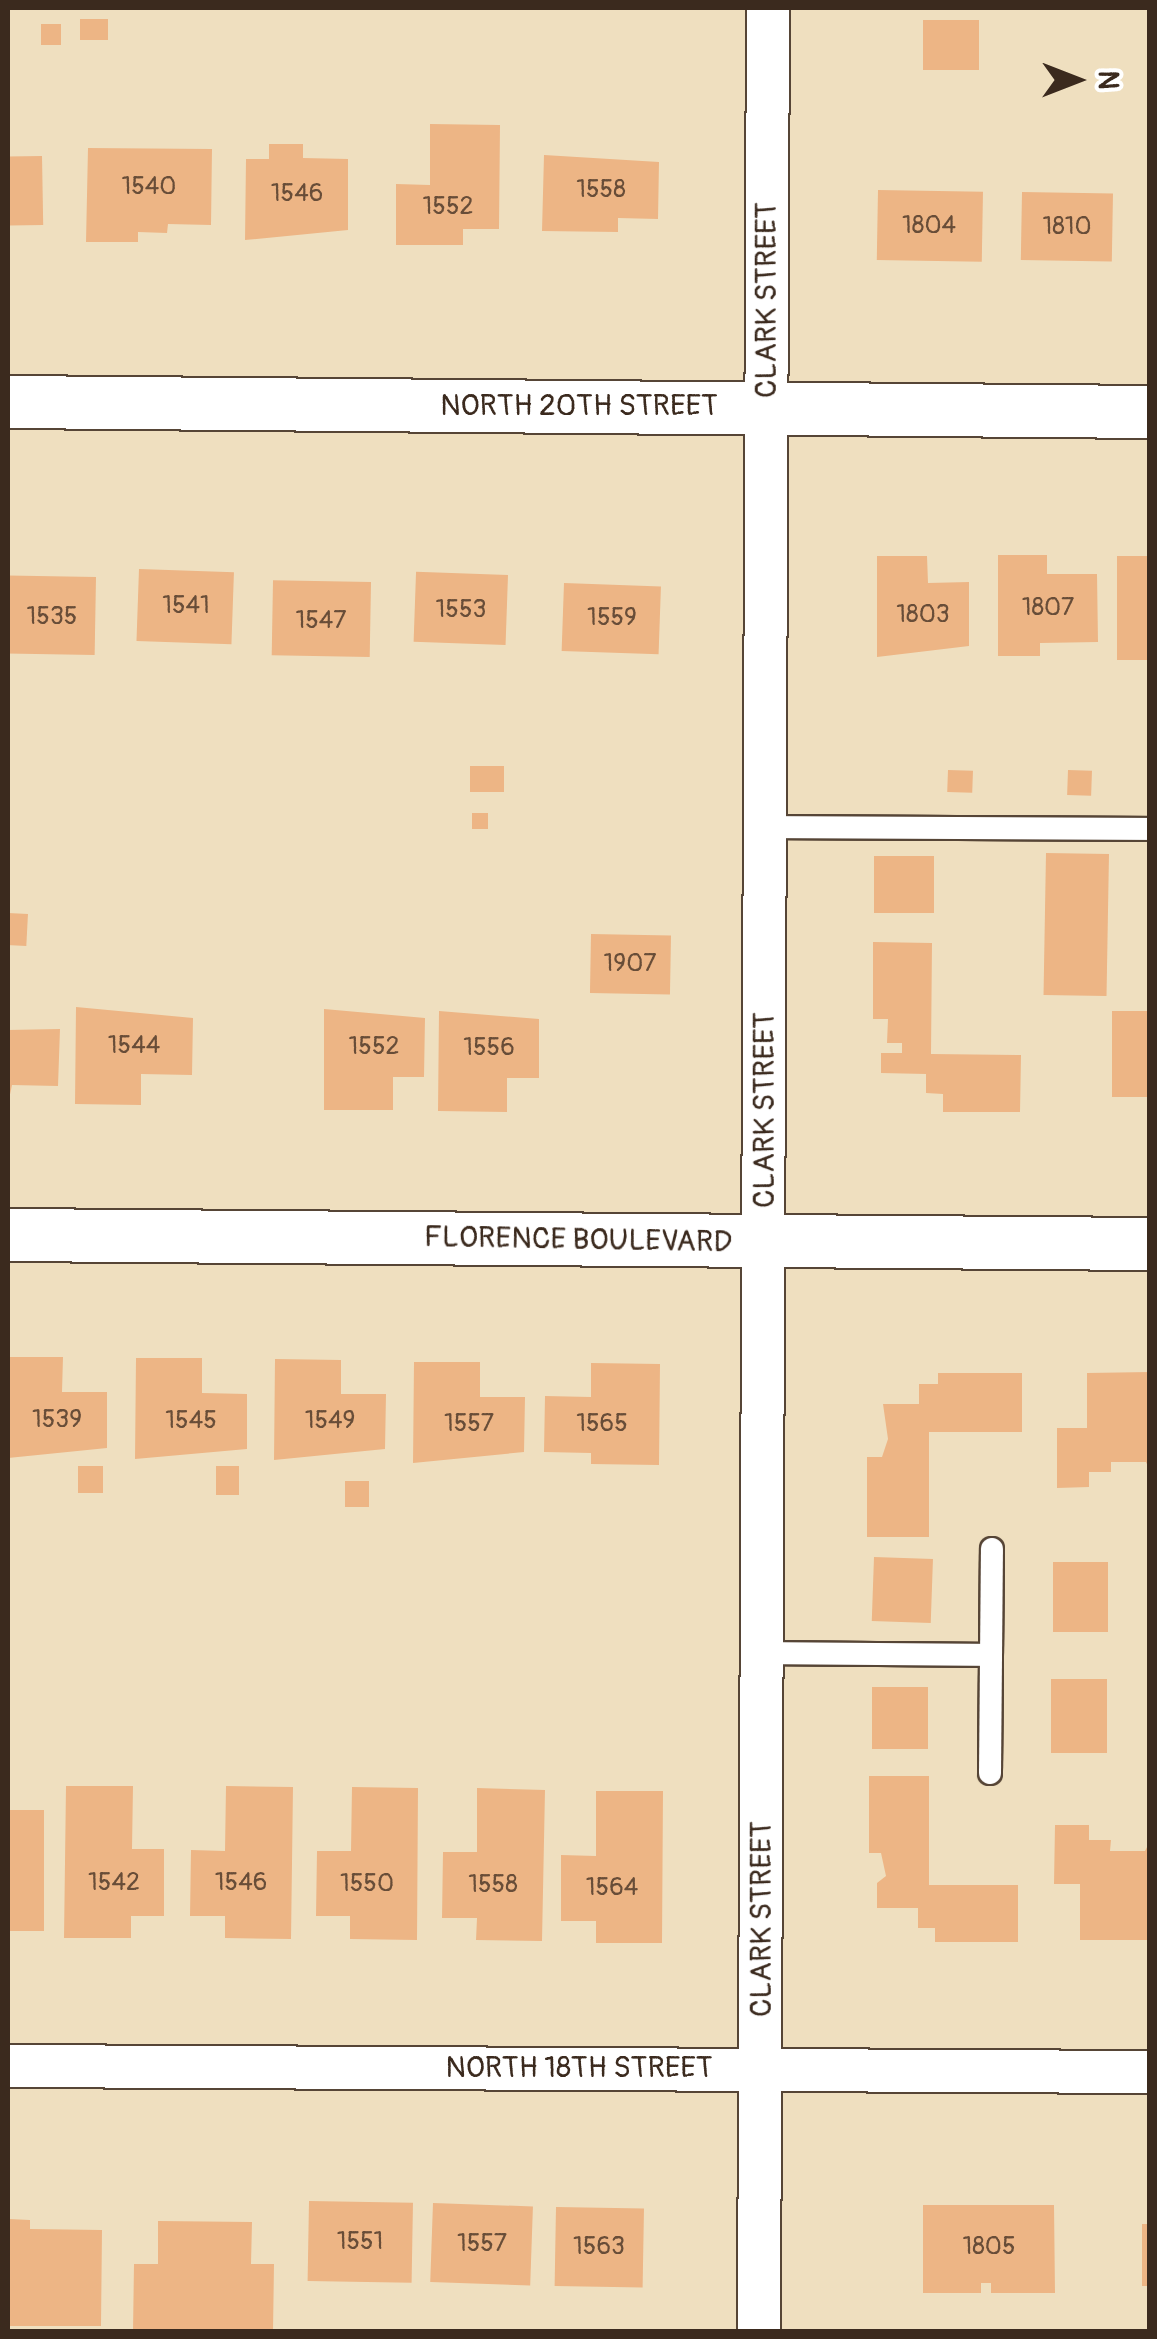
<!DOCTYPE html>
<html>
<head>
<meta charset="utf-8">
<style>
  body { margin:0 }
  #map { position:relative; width:1157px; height:2339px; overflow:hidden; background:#efdfbf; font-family:Pangolin,sans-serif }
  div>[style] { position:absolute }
  .building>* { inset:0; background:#edb585; transform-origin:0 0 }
  .roads { filter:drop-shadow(2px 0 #564536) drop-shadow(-2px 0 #564536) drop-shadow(0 2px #564536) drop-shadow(0 -2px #564536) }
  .service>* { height:22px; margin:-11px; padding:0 11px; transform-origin:11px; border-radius:11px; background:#fff }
  .minor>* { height:42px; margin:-21px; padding:0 21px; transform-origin:21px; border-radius:21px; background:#fff }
  .tertiary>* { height:52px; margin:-26px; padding:0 26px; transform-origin:26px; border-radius:26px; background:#fff }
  span { translate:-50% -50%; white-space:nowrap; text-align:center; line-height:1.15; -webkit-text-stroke:9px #fff; paint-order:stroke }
  .number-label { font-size:25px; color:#684d38 }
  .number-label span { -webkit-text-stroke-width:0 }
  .street-label { font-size:30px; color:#3b2a1e }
  .frame { position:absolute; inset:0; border:10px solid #3b2a1e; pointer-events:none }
  .north { position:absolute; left:1027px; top:30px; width:100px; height:100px; -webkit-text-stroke:8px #fff; paint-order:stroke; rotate:90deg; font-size:28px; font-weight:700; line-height:40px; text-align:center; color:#3b2a1e }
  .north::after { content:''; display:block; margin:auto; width:35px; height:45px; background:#3b2a1e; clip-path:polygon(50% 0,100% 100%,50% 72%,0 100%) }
</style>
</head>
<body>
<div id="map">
  <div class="building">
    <div style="left:80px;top:19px;width:28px;height:21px"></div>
    <div style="left:923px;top:20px;width:56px;height:50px"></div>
    <div style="left:41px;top:24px;width:20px;height:21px"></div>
    <div style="clip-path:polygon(430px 124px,500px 125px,499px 229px,463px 229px,463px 245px,396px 245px,396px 184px,430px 185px)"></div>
    <div style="clip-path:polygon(269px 144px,303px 144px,303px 158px,348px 159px,348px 230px,245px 240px,246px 159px,269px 159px)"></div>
    <div style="clip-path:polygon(88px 148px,212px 149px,211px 225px,168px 224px,167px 233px,138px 232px,138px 242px,86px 242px)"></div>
    <div style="clip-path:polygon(544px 155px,659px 162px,658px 219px,618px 218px,618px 232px,542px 231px)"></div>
    <div style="left:42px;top:156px;width:69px;height:34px;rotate:89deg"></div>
    <div style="left:878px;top:190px;width:105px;height:70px;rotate:1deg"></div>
    <div style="left:1022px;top:192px;width:91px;height:68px;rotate:1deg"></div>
    <div style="clip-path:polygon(998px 555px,1047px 555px,1047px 574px,1097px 574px,1098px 642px,1040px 643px,1040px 656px,998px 656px)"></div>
    <div style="clip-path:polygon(877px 556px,927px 556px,928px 583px,969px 582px,969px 646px,877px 657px)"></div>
    <div style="left:1117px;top:556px;width:33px;height:104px"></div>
    <div style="left:139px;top:569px;width:95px;height:72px;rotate:2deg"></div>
    <div style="left:508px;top:575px;width:70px;height:92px;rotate:92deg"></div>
    <div style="left:96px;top:577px;width:78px;height:88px;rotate:91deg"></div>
    <div style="left:371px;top:582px;width:75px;height:98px;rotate:91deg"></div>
    <div style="left:564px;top:583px;width:97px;height:68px;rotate:2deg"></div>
    <div style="left:470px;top:766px;width:34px;height:26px"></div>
    <div style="left:948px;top:770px;width:25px;height:22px;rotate:2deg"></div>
    <div style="left:1068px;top:770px;width:24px;height:25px;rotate:2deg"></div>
    <div style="left:472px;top:813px;width:16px;height:16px"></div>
    <div style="left:1046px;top:853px;width:63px;height:142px;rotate:1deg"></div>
    <div style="left:874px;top:856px;width:60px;height:57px"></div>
    <div style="left:8px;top:913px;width:20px;height:32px;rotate:3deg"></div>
    <div style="left:591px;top:934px;width:80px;height:59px;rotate:1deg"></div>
    <div style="clip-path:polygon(873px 942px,932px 943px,931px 1054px,1021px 1055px,1020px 1112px,943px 1112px,943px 1094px,926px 1093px,926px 1074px,881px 1073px,881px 1053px,902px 1053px,902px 1043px,887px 1043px,888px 1019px,873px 1019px)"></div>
    <div style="clip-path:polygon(76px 1007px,193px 1018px,192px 1075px,141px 1074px,141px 1105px,75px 1104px)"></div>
    <div style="clip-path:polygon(324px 1009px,425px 1018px,424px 1077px,393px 1077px,393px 1110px,324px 1110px)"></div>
    <div style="clip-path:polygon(439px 1011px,539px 1019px,539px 1078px,507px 1078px,507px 1112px,438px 1111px)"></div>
    <div style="left:1112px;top:1011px;width:38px;height:86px"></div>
    <div style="clip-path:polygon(60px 1029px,58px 1086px,12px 1085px,8px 1104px,8px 1030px)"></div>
    <div style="clip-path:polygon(8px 1357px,63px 1357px,62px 1392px,107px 1392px,107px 1448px,8px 1458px)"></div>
    <div style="clip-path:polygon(136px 1358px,202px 1358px,202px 1393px,247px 1394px,247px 1449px,135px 1459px)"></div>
    <div style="clip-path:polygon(275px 1359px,341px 1360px,341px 1394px,386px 1394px,385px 1449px,274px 1460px)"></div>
    <div style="clip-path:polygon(414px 1362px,480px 1362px,480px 1397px,525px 1397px,524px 1452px,413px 1463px)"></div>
    <div style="clip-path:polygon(591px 1363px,660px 1364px,659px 1465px,591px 1464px,591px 1453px,544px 1452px,545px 1396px,591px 1397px)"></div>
    <div style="clip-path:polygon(1150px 1372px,1150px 1471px,1146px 1462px,1111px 1462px,1111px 1472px,1089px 1472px,1089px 1487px,1057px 1488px,1057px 1428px,1087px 1428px,1087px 1373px)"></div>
    <div style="clip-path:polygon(938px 1373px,1022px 1373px,1022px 1432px,929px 1432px,929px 1537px,867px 1537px,867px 1457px,882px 1457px,888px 1439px,883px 1404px,919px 1404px,919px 1384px,938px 1384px)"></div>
    <div style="left:78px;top:1466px;width:25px;height:27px"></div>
    <div style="left:216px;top:1466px;width:23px;height:29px"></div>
    <div style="left:345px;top:1481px;width:24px;height:26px"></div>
    <div style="left:874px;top:1557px;width:59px;height:64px;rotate:2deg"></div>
    <div style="left:1053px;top:1562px;width:55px;height:70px"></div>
    <div style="left:1051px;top:1679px;width:56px;height:74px"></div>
    <div style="left:872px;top:1687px;width:56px;height:62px"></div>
    <div style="clip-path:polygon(869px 1776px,929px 1776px,929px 1885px,1018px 1885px,1018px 1942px,935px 1942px,935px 1928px,918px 1928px,918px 1908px,877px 1908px,877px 1883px,886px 1876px,881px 1853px,869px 1853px)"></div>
    <div style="clip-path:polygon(66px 1786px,133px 1786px,132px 1849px,164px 1849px,164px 1916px,131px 1916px,131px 1938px,64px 1938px)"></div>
    <div style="clip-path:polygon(226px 1786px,293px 1787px,291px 1939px,225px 1938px,225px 1916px,190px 1916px,191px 1850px,225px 1851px)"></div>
    <div style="clip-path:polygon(352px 1787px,418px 1788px,417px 1940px,350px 1939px,350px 1916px,316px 1916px,317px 1851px,351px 1851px)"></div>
    <div style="clip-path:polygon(477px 1788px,545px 1790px,542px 1941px,476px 1940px,477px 1918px,442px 1918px,443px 1852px,477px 1852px)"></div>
    <div style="clip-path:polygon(596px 1791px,663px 1791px,662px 1943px,596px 1943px,596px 1921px,561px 1921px,561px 1855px,596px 1856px)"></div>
    <div style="left:8px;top:1810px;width:36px;height:121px"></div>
    <div style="clip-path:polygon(1055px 1825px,1089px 1825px,1089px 1840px,1111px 1840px,1110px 1851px,1145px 1851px,1150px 1841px,1150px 1940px,1080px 1940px,1080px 1884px,1054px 1884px)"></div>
    <div style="left:309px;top:2201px;width:104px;height:80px;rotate:1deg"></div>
    <div style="left:433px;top:2203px;width:100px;height:79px;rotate:2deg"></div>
    <div style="clip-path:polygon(923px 2205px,1054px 2205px,1055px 2293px,991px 2293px,991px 2283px,981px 2283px,981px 2293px,923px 2293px)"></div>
    <div style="left:556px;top:2207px;width:88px;height:79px;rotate:1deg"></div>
    <div style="clip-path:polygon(8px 2219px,30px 2220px,30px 2229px,102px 2230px,101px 2326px,8px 2326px)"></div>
    <div style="clip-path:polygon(158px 2221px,252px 2222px,251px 2264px,274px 2264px,273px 2332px,133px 2332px,134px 2264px,158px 2264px)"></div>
    <div style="left:1142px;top:2224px;width:8px;height:62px"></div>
  </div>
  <div class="roads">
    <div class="service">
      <div style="left:765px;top:827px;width:385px;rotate:0.3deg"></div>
      <div style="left:764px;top:1653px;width:227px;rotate:0.5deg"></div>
      <div style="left:990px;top:1773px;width:224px;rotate:-89.5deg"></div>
    </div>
    <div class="minor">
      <div style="left:8px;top:2066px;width:1142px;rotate:0.3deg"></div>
      <div style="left:759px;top:2332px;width:2324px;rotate:-89.78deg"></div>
    </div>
    <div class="tertiary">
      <div style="left:8px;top:402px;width:1142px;rotate:0.5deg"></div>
      <div style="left:8px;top:1235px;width:1142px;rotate:0.45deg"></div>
    </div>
  </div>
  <div class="number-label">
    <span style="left:149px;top:187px">1540</span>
    <span style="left:601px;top:190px">1558</span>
    <span style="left:297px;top:194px">1546</span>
    <span style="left:448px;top:207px">1552</span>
    <span style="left:929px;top:226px">1804</span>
    <span style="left:1067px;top:227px">1810</span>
    <span style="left:186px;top:606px">1541</span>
    <span style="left:1048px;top:608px">1807</span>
    <span style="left:461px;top:610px">1553</span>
    <span style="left:923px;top:615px">1803</span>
    <span style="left:52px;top:617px">1535</span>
    <span style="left:612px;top:618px">1559</span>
    <span style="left:321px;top:621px">1547</span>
    <span style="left:630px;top:964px">1907</span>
    <span style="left:134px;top:1046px">1544</span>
    <span style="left:374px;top:1047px">1552</span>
    <span style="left:489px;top:1048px">1556</span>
    <span style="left:57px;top:1420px">1539</span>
    <span style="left:191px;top:1421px">1545</span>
    <span style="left:330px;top:1421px">1549</span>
    <span style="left:469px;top:1424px">1557</span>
    <span style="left:602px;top:1424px">1565</span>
    <span style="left:114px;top:1883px">1542</span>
    <span style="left:241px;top:1883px">1546</span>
    <span style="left:367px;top:1884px">1550</span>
    <span style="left:493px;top:1885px">1558</span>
    <span style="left:612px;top:1888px">1564</span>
    <span style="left:360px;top:2242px">1551</span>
    <span style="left:482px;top:2244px">1557</span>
    <span style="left:599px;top:2247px">1563</span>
    <span style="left:989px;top:2247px">1805</span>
  </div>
  <div class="street-label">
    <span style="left:767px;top:300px;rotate:-90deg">CLARK STREET</span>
    <span style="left:579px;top:406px">NORTH 20TH STREET</span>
    <span style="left:765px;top:1110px;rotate:-90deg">CLARK STREET</span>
    <span style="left:578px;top:1240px;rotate:1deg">FLORENCE BOULEVARD</span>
    <span style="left:762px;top:1919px;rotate:-90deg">CLARK STREET</span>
    <span style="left:579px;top:2068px">NORTH 18TH STREET</span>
  </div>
  <div class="frame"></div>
  <div class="north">N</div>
</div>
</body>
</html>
